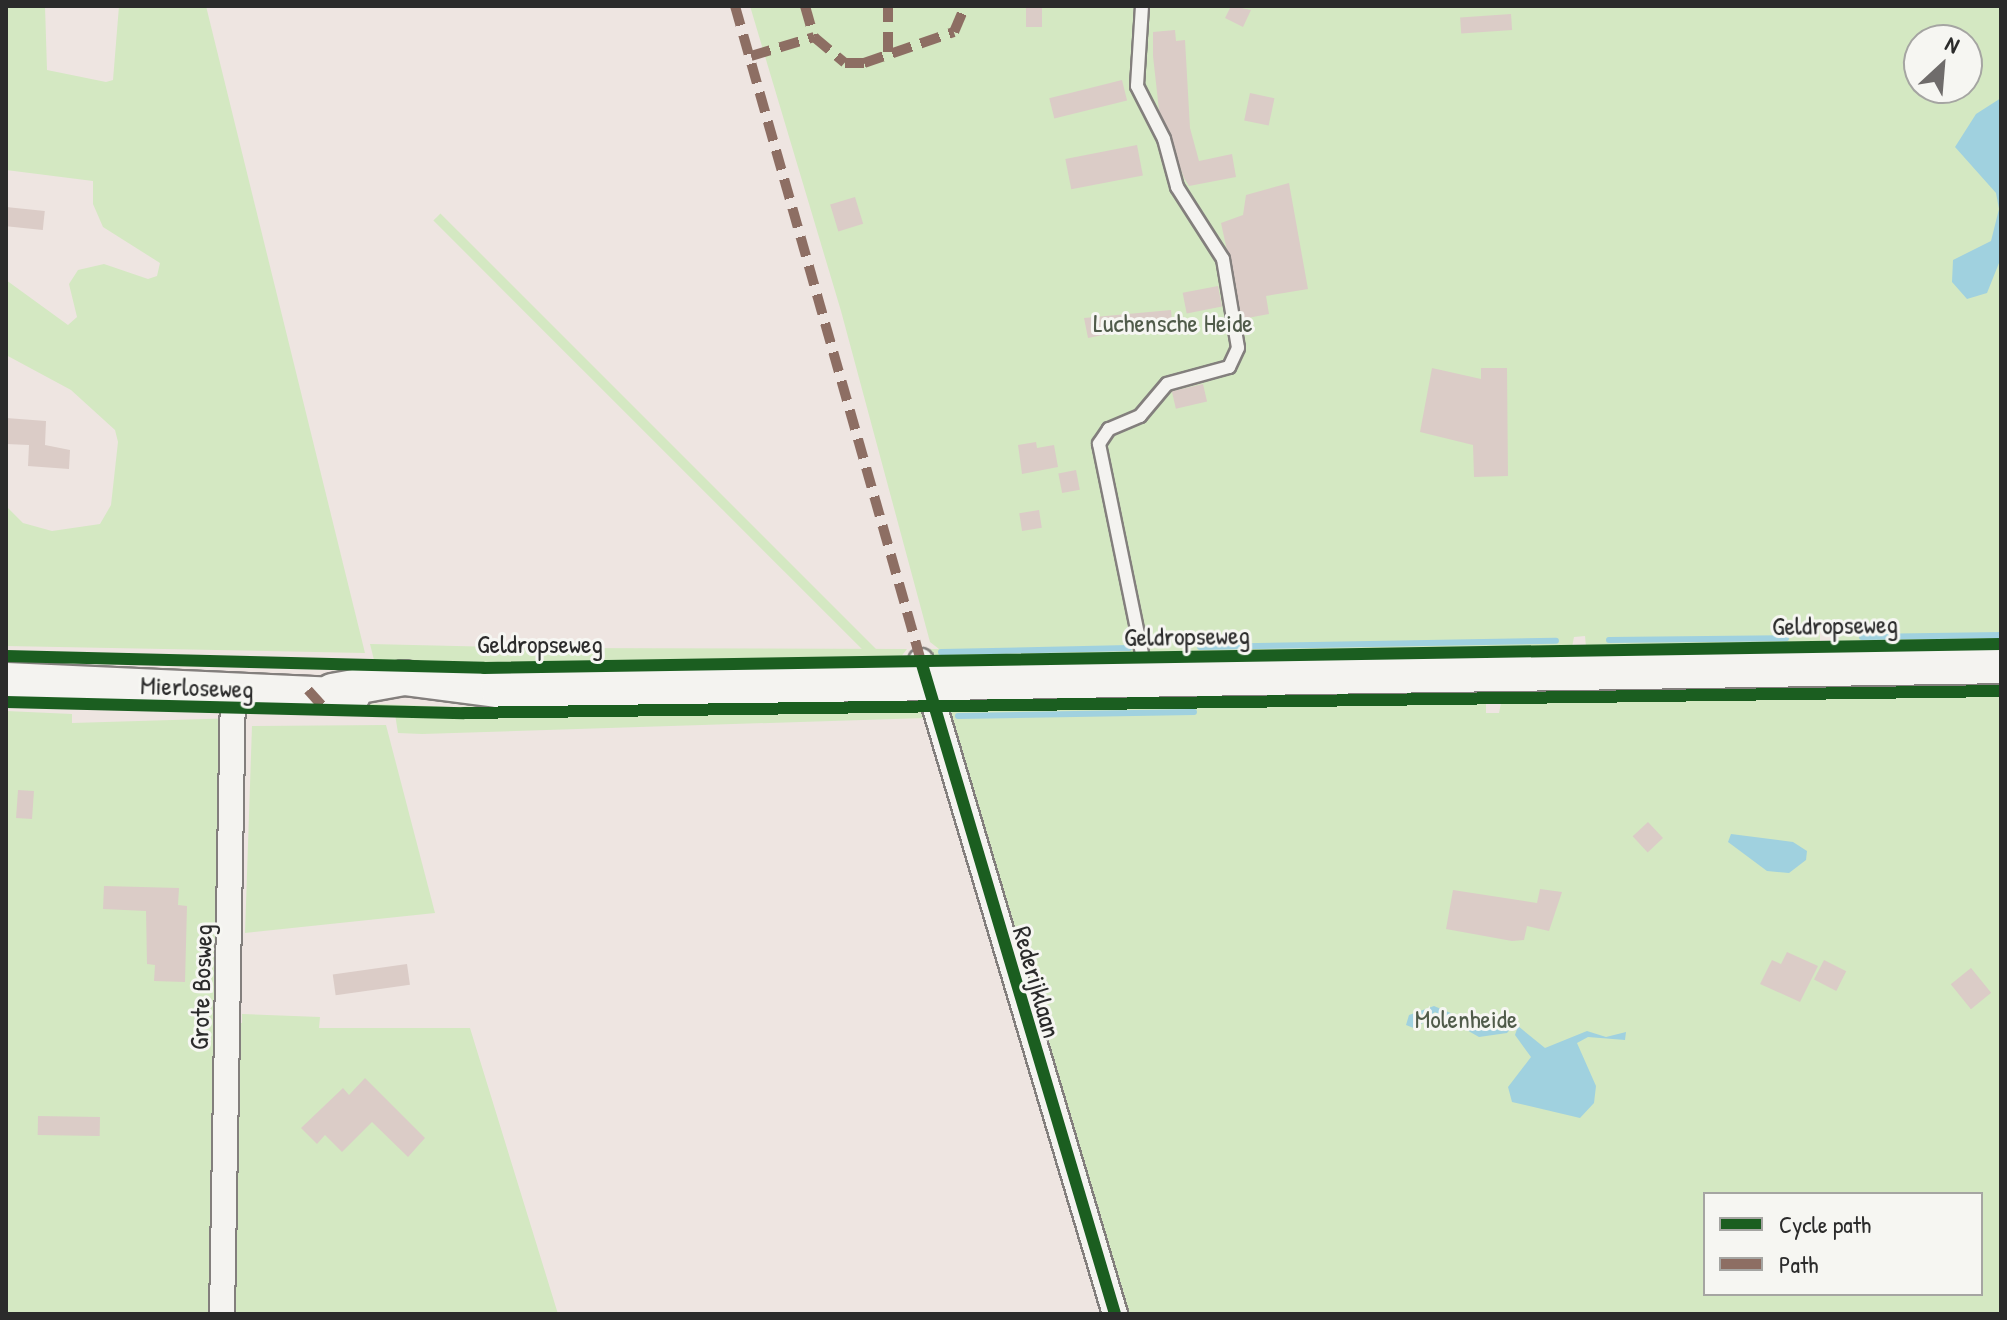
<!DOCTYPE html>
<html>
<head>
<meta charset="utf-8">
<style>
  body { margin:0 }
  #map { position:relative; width:2007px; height:1320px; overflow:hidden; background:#eee5e1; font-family:"Patrick Hand",sans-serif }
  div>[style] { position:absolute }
  .green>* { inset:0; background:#d4e8c2; transform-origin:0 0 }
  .water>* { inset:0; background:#a0d1df }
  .stream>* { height:6px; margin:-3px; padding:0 3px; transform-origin:3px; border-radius:3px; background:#a0d1df }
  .building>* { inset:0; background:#dbccc7; transform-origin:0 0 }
  .roads { filter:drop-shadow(2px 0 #837f7d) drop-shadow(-2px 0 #837f7d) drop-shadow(0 2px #837f7d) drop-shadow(0 -2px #837f7d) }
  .lane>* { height:12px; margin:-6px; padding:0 6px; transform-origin:6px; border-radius:6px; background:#f4f3f0 }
  .street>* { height:24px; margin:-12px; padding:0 12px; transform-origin:12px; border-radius:12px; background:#f4f3f0 }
  .secondary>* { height:34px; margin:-17px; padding:0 17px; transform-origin:17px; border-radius:17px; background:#f4f3f0 }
  .quiet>* { height:10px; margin-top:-5px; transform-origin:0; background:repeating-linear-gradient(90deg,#8d6e63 0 20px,transparent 0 30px) }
  .cycleway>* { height:12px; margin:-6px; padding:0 6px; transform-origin:6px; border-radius:6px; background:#1b5e20 }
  span { translate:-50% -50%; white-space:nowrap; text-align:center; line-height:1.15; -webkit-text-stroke:6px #f6f6f2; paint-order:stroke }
  .park-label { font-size:26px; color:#505b4a }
  .street-label { font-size:26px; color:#2b2b2b }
  .frame { position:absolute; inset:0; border:8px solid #2b2b2b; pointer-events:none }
  .legend { position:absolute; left:1703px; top:1192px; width:280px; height:104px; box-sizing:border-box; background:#f6f6f2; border:2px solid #a5a5a2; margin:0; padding:10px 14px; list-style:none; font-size:24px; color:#2b2b2b }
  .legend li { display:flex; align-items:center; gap:16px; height:40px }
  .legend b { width:40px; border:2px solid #a5a5a2 }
  .north { position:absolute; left:1903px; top:24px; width:80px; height:80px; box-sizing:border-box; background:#f6f6f2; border:2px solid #a5a5a2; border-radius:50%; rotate:26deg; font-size:22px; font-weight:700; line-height:32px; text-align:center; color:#2b2b2b }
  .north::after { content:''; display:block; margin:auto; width:28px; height:36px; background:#6f6c6b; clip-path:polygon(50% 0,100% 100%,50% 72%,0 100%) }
</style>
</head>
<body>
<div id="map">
  <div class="green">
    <div style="clip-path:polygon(6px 6px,45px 6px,47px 70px,106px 82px,113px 80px,119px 6px,206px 6px,365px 653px,6px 646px,6px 506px,23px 523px,52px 531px,100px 524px,111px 505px,118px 442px,115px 430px,71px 390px,6px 355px,6px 280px,68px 325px,77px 317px,69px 284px,78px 270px,104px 264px,148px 279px,157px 276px,160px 263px,103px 227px,93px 204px,93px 181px,6px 170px)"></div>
    <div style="clip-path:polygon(evenodd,750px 6px,2001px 6px,2001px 641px,1838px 643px,1835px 629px,1820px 629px,1820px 643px,1586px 647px,1585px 636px,1574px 637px,1572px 647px,1149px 654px,1148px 639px,1140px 639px,1138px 654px,932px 657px,924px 649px,939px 649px,930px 642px,841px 311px,750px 6px,1919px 40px,1967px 40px,1967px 88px,1919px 88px,1919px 40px)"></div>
    <div style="clip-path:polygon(370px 644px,536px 648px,907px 649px,900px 658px,497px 664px,374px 660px)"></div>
    <div style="left:893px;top:666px;width:10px;height:640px;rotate:135deg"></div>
    <div style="left:2001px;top:678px;width:9px;height:491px;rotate:90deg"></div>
    <div style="clip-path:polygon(1210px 690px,1250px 699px,955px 703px,963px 694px)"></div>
    <div style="clip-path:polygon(evenodd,2001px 694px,2001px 1314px,1119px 1314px,948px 711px,1486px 703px,1486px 713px,1499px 713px,1501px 703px,2001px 694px,1705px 1194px,1981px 1194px,1981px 1294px,1705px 1294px,1705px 1194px)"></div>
    <div style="clip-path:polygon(904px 695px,913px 704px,451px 710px,358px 709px,329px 702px,453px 707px)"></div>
    <div style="clip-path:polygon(878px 708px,921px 711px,925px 718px,422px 734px,398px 733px,395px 714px)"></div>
    <div style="clip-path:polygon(6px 711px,72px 714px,72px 723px,239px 718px,235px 1022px,242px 1023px,242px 1014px,320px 1017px,319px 1028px,470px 1028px,558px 1314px,6px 1314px)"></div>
    <div style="clip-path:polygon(386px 725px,435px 913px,245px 933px,252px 726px)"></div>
  </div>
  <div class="water">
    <div style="clip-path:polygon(2001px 98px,2001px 258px,1987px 293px,1967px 299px,1952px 282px,1953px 260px,1991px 241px,1999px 209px,1996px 193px,1955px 147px,1976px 114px)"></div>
    <div style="clip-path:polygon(1731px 834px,1793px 842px,1807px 851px,1806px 860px,1789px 873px,1767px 871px,1728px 842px)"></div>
    <div style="clip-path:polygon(1434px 1006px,1477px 1024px,1513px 1026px,1507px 1033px,1479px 1037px,1435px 1012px,1416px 1029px,1406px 1025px,1409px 1015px)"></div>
    <div style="clip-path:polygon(1518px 1026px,1545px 1048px,1587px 1031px,1606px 1037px,1626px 1032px,1625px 1040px,1588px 1037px,1577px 1043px,1596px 1086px,1594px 1103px,1580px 1118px,1512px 1102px,1508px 1087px,1531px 1057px,1515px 1035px)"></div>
  </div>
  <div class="stream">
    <div style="left:1862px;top:637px;width:139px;rotate:-0.8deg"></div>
    <div style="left:1609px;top:640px;width:177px;rotate:-0.6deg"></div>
    <div style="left:1200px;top:647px;width:356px;rotate:-1deg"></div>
    <div style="left:941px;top:652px;width:188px;rotate:-1.2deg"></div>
    <div style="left:958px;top:716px;width:236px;rotate:-1deg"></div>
  </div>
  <div class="building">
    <div style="left:1026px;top:6px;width:16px;height:21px"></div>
    <div style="clip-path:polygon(1231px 6px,1251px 10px,1243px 27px,1225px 18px)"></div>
    <div style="left:1511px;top:14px;width:16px;height:51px;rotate:86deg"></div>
    <div style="clip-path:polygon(1175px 30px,1176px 41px,1185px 40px,1190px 128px,1199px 161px,1232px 154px,1236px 177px,1189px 186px,1184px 178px,1159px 110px,1153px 56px,1153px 32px)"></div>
    <div style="left:1122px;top:80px;width:21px;height:75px;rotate:76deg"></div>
    <div style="left:1250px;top:93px;width:25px;height:28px;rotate:12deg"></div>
    <div style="left:1137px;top:145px;width:31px;height:73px;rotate:79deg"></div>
    <div style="clip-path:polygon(1289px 183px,1308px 289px,1266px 296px,1269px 314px,1242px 319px,1221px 223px,1243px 215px,1246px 195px)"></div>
    <div style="left:855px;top:197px;width:28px;height:26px;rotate:73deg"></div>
    <div style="left:6px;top:207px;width:39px;height:19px;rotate:6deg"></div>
    <div style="left:1218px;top:286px;width:21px;height:36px;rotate:79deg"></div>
    <div style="clip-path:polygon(1171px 310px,1172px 321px,1088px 338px,1084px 318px)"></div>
    <div style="clip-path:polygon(1432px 368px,1481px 379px,1481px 368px,1507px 368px,1508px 476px,1474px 477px,1473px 445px,1420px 432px)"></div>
    <div style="left:1203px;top:384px;width:18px;height:32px;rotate:77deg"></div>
    <div style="clip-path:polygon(6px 418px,46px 421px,45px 445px,70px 450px,69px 469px,28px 466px,29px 445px,6px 444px)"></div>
    <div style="clip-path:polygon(1036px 442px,1037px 448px,1054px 445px,1058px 467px,1022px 474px,1018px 445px)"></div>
    <div style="left:1076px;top:470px;width:20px;height:18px;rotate:79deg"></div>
    <div style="left:1039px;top:510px;width:18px;height:20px;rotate:81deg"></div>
    <div style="left:18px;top:790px;width:16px;height:28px;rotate:4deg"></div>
    <div style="left:1648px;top:822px;width:22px;height:21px;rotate:47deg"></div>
    <div style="clip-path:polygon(104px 886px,179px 888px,178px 905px,187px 906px,185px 982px,154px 981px,155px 965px,147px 964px,146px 911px,103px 909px)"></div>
    <div style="clip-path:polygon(1540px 889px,1562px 892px,1549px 931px,1527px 926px,1524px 940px,1512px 941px,1446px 929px,1453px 890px,1537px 903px)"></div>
    <div style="clip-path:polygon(1787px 952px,1818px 966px,1800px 1002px,1760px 984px,1772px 960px,1781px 964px)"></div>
    <div style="left:1824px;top:960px;width:25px;height:22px;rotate:27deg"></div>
    <div style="left:407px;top:964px;width:21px;height:75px;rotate:82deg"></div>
    <div style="left:1971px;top:968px;width:32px;height:26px;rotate:51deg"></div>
    <div style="clip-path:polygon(365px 1078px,425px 1138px,408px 1157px,372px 1122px,342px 1152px,325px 1135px,317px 1144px,301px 1128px,343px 1088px,349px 1095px)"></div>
    <div style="left:38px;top:1116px;width:62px;height:19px;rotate:1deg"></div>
  </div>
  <div class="roads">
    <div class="lane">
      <div style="left:1142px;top:6px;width:80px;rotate:93.6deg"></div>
      <div style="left:1137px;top:86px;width:59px;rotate:63deg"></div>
      <div style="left:1164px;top:139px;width:50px;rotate:74.8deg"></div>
      <div style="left:1177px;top:187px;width:85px;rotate:57.4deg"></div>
      <div style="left:1223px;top:259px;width:90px;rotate:80.4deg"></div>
      <div style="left:1238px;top:348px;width:21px;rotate:115deg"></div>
      <div style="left:1229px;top:367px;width:64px;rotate:164.7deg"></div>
      <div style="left:1167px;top:384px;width:42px;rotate:130.2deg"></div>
      <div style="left:1140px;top:416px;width:34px;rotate:157deg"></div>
      <div style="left:1109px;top:429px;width:18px;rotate:124deg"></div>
      <div style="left:1099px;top:444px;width:239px;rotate:78.4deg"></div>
    </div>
    <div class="street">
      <div style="left:921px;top:661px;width:681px;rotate:73.45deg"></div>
      <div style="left:222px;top:1314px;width:627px;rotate:-88.99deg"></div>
    </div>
    <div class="secondary">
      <div style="left:6px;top:680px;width:347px;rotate:2.6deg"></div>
      <div style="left:332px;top:691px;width:73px;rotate:-10.2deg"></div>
      <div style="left:404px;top:678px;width:95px;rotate:7.3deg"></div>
      <div style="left:498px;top:690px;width:1503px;rotate:-0.91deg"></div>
    </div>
  </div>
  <div class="quiet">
    <div style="left:735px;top:6px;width:681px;rotate:74.15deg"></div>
    <div style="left:805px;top:6px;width:32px;rotate:74deg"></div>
    <div style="left:814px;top:37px;width:40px;rotate:40deg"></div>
    <div style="left:845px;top:63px;width:19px"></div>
    <div style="left:864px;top:63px;width:95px;rotate:-19deg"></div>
    <div style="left:954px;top:32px;width:28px;rotate:-67deg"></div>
    <div style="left:888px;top:52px;width:46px;rotate:-90deg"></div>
    <div style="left:751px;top:56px;width:66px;rotate:-16.8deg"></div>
    <div style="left:308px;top:690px;width:28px;rotate:48deg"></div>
  </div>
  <div class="cycleway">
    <div style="left:6px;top:656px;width:478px;rotate:1.4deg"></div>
    <div style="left:484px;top:668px;width:1517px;rotate:-0.91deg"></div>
    <div style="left:921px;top:661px;width:681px;rotate:73.45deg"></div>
    <div style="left:6px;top:702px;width:458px;rotate:1.4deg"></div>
    <div style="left:464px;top:713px;width:1537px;rotate:-0.82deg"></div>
  </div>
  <div class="park-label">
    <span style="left:1173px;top:323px">Luchensche Heide</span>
    <span style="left:1466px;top:1019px">Molenheide</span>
  </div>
  <div class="street-label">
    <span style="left:1835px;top:625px;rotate:-1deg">Geldropseweg</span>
    <span style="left:1187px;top:636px;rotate:-1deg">Geldropseweg</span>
    <span style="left:540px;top:644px">Geldropseweg</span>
    <span style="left:197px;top:687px;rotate:2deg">Mierloseweg</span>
    <span style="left:1037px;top:982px;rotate:74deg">Rederijklaan</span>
    <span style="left:201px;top:987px;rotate:-88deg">Grote Bosweg</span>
  </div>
  <div class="frame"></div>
  <ul class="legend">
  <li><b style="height:10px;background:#1b5e20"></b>Cycle path</li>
  <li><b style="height:10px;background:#8d6e63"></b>Path</li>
  </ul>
  <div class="north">N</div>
</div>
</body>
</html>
